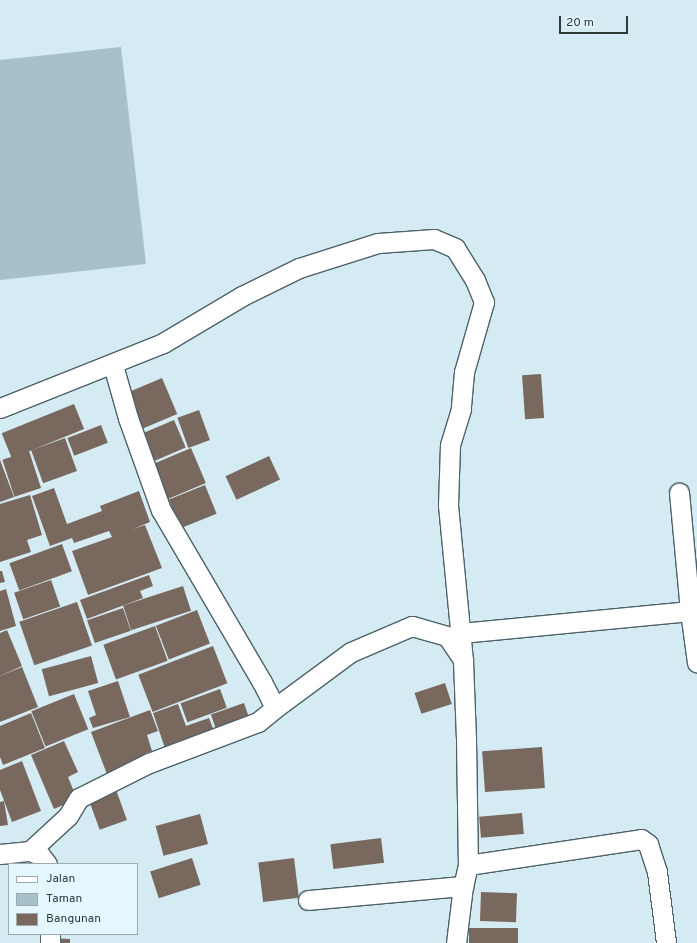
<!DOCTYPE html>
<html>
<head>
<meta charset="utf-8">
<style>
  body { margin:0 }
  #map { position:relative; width:697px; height:943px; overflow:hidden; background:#d4ebf3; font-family:Overpass,sans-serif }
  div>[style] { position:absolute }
  .green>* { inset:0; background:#a8c0c8 }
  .building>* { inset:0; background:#79685e; transform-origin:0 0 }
  .roads { filter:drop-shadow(1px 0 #4d6168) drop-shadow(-1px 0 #4d6168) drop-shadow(0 1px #4d6168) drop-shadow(0 -1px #4d6168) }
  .minor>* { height:19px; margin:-9.5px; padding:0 9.5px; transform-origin:9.5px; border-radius:9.5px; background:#fff }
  span { translate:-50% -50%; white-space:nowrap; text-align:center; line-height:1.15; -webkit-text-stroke:4px #e5f7fe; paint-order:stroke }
  .legend { position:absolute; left:8px; top:863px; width:130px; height:72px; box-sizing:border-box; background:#e5f7fe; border:1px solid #9cabb0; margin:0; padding:5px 7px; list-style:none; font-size:12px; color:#2f383b }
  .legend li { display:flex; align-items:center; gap:8px; height:20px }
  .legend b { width:20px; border:1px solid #9cabb0 }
  .scale { position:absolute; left:559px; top:16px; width:69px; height:18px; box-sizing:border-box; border:2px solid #2f383b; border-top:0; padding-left:5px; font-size:12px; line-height:14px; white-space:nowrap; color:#2f383b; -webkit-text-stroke:3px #e5f7fe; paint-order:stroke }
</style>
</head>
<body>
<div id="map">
  <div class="green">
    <div style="clip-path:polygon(121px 47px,146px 264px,0 280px,0 60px)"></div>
  </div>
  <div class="building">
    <div style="left:541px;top:374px;width:44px;height:19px;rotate:86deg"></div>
    <div style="left:162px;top:378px;width:39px;height:43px;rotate:67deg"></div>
    <div style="left:74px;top:404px;width:27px;height:78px;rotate:68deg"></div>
    <div style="left:199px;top:410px;width:32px;height:23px;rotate:70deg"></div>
    <div style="left:174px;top:420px;width:30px;height:41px;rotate:67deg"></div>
    <div style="left:101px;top:425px;width:19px;height:36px;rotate:69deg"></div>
    <div style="left:65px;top:438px;width:35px;height:36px;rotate:70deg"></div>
    <div style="left:191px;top:448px;width:38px;height:47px;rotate:67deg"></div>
    <div style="left:29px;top:451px;width:39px;height:28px;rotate:72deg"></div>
    <div style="left:269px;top:456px;width:26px;height:48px;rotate:65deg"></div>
    <div style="clip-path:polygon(0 460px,14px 497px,0 502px)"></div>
    <div style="left:205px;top:485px;width:31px;height:39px;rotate:68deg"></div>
    <div style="clip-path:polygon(54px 488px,67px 524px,102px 511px,100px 506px,139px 491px,150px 522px,133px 529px,145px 525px,162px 568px,88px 595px,72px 551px,112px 537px,109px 531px,74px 543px,72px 538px,50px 546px,32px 496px)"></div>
    <div style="clip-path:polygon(30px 495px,42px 535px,27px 540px,31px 552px,0 562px,0 504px)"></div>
    <div style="left:62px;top:544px;width:29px;height:56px;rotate:70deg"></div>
    <div style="clip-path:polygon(0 571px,2px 571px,5px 582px,0 583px)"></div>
    <div style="clip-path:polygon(149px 575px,153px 586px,140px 591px,143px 598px,87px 619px,80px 600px)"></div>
    <div style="left:51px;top:580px;width:28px;height:39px;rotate:71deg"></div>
    <div style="left:183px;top:586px;width:26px;height:63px;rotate:72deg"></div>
    <div style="clip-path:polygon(6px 589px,16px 626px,0 631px,0 591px)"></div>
    <div style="left:77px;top:602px;width:46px;height:61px;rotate:71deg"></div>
    <div style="left:123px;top:608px;width:24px;height:38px;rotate:71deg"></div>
    <div style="left:197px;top:610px;width:36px;height:44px;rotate:69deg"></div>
    <div style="left:155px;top:626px;width:37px;height:55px;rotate:70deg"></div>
    <div style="clip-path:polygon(7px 630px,22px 666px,0 676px,0 633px)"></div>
    <div style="left:213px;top:646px;width:40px;height:80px;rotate:69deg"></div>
    <div style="left:91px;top:656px;width:28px;height:51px;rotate:75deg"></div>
    <div style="clip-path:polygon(22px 667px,38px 707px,0 722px,0 676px)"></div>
    <div style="clip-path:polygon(118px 681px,130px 717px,93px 728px,89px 718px,96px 715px,88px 691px)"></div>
    <div style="left:445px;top:683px;width:22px;height:32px;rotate:72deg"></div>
    <div style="left:220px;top:689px;width:20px;height:42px;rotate:70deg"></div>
    <div style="left:74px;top:694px;width:38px;height:46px;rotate:68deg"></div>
    <div style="left:244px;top:703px;width:21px;height:35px;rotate:71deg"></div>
    <div style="clip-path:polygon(178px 704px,186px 726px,209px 718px,216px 736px,167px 754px,153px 713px)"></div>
    <div style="clip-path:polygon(150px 710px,158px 731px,147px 735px,152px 751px,146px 753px,149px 762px,108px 777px,91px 732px)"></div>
    <div style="clip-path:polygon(31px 713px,45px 748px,3px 765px,0 757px,0 726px)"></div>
    <div style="clip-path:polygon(64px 741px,78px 772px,68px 777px,77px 799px,54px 809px,31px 755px)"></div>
    <div style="left:542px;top:747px;width:41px;height:60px;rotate:86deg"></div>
    <div style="clip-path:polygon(22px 761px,41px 811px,12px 822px,0 790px,0 770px)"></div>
    <div style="left:115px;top:787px;width:35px;height:29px;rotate:70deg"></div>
    <div style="clip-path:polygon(4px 801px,8px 825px,0 826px,0 802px)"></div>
    <div style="left:522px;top:813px;width:21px;height:43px;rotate:85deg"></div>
    <div style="left:200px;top:814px;width:31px;height:46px;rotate:75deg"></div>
    <div style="left:381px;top:838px;width:25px;height:51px;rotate:83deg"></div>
    <div style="left:192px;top:858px;width:28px;height:44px;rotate:72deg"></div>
    <div style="left:294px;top:858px;width:40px;height:36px;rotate:83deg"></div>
    <div style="left:481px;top:892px;width:36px;height:29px;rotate:2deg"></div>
    <div style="left:518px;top:928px;width:15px;height:49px;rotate:90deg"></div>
    <div style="clip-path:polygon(52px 938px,70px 939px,70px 943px,52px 943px)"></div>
  </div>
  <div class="roads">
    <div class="minor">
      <div style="left:113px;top:365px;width:55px;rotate:74.2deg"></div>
      <div style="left:128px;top:418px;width:98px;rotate:70.3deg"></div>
      <div style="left:161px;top:510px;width:199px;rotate:59.6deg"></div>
      <div style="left:262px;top:682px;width:29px;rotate:63deg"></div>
      <div style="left:275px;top:708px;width:94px;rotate:-36.4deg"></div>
      <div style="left:351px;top:652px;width:66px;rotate:-23.1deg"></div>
      <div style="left:412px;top:626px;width:36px;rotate:16deg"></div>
      <div style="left:447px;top:636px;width:29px;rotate:56deg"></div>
      <div style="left:0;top:408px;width:175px;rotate:-21.7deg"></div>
      <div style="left:163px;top:343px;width:92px;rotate:-30.7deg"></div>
      <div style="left:242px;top:296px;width:64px;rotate:-26.2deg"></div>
      <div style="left:299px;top:268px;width:83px;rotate:-17.6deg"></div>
      <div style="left:378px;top:243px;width:56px;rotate:-4.1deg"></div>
      <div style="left:434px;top:239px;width:23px;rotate:23deg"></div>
      <div style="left:455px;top:248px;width:38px;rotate:58deg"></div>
      <div style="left:475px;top:280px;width:24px;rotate:68deg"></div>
      <div style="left:484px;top:302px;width:73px;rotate:105.9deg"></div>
      <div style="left:464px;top:372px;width:37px;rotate:95deg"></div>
      <div style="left:461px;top:409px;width:38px;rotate:107deg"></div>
      <div style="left:450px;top:445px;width:60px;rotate:91.9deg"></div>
      <div style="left:448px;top:505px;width:157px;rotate:84.5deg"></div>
      <div style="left:463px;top:661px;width:79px;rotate:87.8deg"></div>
      <div style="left:466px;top:740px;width:125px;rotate:89.1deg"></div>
      <div style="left:468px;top:865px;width:22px;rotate:103deg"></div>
      <div style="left:463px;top:886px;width:57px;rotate:97deg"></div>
      <div style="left:690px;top:611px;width:52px;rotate:82.3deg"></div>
      <div style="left:461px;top:633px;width:230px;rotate:-5.5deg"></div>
      <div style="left:690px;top:611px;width:119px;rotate:-95.3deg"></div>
      <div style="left:30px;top:851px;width:52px;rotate:-42.6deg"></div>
      <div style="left:68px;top:816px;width:21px;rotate:-59deg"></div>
      <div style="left:79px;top:798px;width:78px;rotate:-26.6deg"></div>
      <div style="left:149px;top:763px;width:116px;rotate:-20.6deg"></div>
      <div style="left:258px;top:722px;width:22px;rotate:-39deg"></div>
      <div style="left:0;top:854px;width:30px;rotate:-6deg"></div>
      <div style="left:30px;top:851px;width:11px;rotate:22deg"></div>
      <div style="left:40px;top:855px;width:11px;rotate:52deg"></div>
      <div style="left:468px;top:865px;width:175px;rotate:-8.5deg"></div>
      <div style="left:641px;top:839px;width:9px;rotate:36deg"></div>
      <div style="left:648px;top:844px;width:29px;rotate:72deg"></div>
      <div style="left:657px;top:872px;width:71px;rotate:82.7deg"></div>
      <div style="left:308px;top:900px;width:156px;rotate:-5.2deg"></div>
      <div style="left:50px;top:943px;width:9px;rotate:-90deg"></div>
    </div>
  </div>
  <ul class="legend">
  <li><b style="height:5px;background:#fff"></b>Jalan</li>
  <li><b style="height:11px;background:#a8c0c8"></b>Taman</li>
  <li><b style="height:11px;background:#79685e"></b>Bangunan</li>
  </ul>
  <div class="scale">20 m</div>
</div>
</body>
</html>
